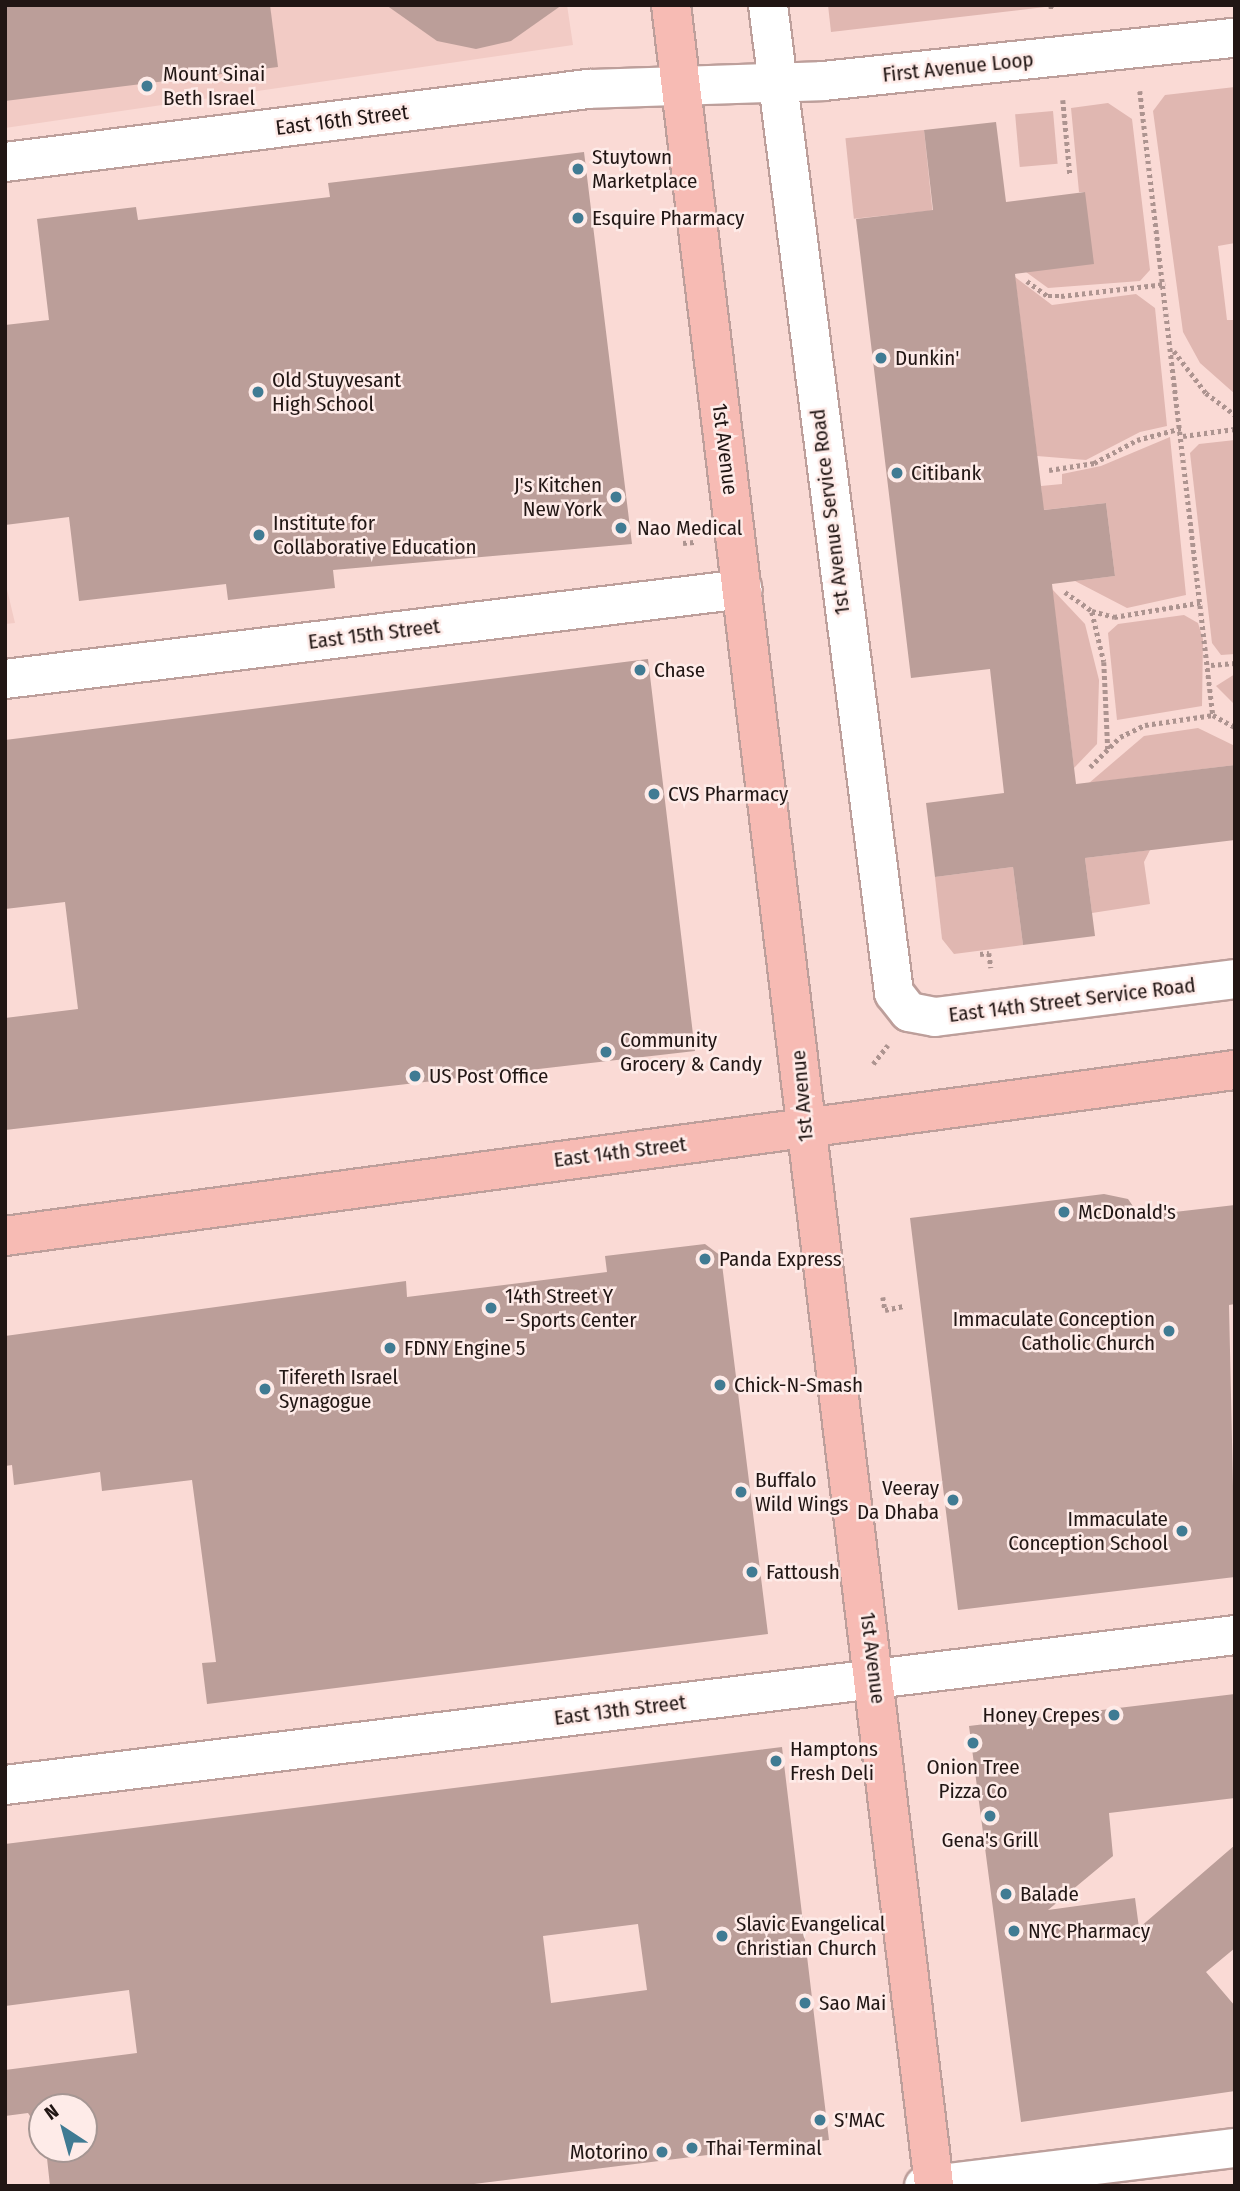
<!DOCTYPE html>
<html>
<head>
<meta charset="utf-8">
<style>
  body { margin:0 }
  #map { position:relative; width:1240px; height:2191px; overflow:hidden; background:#fadad5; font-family:"Fira Sans Condensed",sans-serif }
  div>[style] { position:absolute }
  .built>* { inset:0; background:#f2cbc5 }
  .green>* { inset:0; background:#e0b7b1; transform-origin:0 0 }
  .building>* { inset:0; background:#bb9e99 }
  .path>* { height:4.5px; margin-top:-2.25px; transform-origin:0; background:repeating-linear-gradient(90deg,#ad9490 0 3.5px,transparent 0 7px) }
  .roads { filter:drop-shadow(2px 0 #bd9f9b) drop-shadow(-2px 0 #bd9f9b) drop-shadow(0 2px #bd9f9b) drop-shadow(0 -2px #bd9f9b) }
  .minor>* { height:38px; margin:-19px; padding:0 19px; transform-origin:19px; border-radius:19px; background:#fff }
  .major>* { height:38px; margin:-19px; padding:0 19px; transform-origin:19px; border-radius:19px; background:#f7bbb4 }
  .dots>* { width:19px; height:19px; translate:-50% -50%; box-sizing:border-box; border:4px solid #feebe8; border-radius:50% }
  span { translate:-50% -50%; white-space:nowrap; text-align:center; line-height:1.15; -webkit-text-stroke:5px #feebe8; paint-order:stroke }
  .street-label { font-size:21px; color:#211614 }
  .poi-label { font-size:21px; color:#211614 }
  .left { translate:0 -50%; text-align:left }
  .right { translate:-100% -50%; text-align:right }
  .frame { position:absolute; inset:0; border:7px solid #211614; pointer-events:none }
  .north { position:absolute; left:28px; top:2093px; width:70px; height:70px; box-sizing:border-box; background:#feebe8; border:2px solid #a69693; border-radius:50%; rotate:324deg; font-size:19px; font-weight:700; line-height:28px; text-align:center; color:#211614 }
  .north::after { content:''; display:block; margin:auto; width:24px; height:32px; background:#407b93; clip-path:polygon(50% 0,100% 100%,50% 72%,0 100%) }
</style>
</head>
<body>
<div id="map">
  <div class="built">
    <div style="clip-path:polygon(5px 5px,567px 5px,573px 45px,5px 128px)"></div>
    <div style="clip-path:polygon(5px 581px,15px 623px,5px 624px)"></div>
  </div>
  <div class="green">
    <div style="clip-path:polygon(828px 5px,1044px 5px,1045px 7px,831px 32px)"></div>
    <div style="clip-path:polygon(1235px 87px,1235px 243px,1218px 246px,1227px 320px,1235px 320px,1235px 394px,1200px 363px,1183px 332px,1153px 111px,1165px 95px)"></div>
    <div style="clip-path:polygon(1108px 103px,1132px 119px,1150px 270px,1140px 281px,1048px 288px,1026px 272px,1085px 192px,1079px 192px,1071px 108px)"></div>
    <div style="left:1053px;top:111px;width:53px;height:38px;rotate:85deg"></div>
    <div style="left:924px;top:130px;width:81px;height:79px;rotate:84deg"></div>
    <div style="clip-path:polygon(1015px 277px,1052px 305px,1136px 294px,1155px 308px,1167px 426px,1140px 432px,1086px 460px,1037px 456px)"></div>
    <div style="clip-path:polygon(1170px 437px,1186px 595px,1127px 608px,1075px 581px,1115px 576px,1106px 503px,1043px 510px,1041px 486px,1062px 484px,1062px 474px,1101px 466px)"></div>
    <div style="clip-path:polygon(1235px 440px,1235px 654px,1221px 655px,1212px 643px,1190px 453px,1199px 444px)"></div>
    <div style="clip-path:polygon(1052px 589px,1085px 624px,1099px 680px,1097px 744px,1074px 768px)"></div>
    <div style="clip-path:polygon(1184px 615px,1198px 623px,1203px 639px,1202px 706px,1117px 720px,1108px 633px,1118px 624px)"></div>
    <div style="clip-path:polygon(1235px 674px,1235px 705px,1216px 686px)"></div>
    <div style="clip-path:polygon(1198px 728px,1235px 746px,1235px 765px,1089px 783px,1144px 736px)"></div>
    <div style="clip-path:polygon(1150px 850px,1144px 862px,1150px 904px,1092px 913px,1085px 858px)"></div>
    <div style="clip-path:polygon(1013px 867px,1023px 945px,954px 954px,942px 939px,935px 877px)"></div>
  </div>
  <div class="building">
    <div style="clip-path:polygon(5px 5px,270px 5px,278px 67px,5px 101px)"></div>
    <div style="clip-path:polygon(386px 5px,562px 5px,511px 41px,476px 49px,437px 41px)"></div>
    <div style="clip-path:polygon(996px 122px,1006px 202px,1085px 192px,1094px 264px,1015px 274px,1044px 510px,1106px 503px,1115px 576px,1052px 584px,1076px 784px,1235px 765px,1235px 840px,1085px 858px,1095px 936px,1023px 945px,1013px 867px,935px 877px,926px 803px,1004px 793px,990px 669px,911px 678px,856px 219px,933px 210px,924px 130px)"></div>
    <div style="clip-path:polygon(584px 152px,632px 544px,333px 570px,335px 588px,228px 600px,226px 584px,79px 601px,69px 517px,5px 525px,5px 325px,49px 320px,37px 219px,136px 207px,138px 220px,330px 197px,328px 183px)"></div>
    <div style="clip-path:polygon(648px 659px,695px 1051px,5px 1130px,5px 1018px,78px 1009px,65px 902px,5px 909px,5px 740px)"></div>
    <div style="clip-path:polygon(1104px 1194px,1128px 1199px,1140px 1216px,1235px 1205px,1235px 1304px,1229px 1305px,1235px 1577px,958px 1610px,910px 1218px)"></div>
    <div style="clip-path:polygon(705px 1244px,721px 1256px,768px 1634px,207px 1704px,202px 1663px,216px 1662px,192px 1480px,102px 1491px,100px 1472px,14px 1485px,12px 1465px,5px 1466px,5px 1336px,406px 1281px,407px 1297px,607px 1272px,605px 1256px)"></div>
    <div style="clip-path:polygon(1235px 1694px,1235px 1798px,1109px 1813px,1113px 1856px,1048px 1910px,1135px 1898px,1139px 1928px,1235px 1845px,1235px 1948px,1206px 1972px,1235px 2006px,1235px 2091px,1021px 2122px,969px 1726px)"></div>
    <div style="clip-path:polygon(evenodd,782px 1747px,829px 2140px,458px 2186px,50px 2186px,46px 2149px,84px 2149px,84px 2107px,42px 2107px,42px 2134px,28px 2113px,5px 2116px,5px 2070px,137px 2053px,129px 1990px,5px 2006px,5px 1844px,782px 1747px,638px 1924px,647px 1990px,551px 2003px,543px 1936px,638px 1924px)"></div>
  </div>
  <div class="path">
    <div style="left:1051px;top:5px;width:6px;rotate:81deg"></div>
    <div style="left:1140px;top:91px;width:628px;rotate:83.33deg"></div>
    <div style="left:1063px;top:100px;width:74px;rotate:84.6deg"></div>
    <div style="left:1027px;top:281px;width:26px;rotate:36deg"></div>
    <div style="left:1048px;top:296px;width:13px"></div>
    <div style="left:1061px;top:296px;width:105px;rotate:-6.6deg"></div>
    <div style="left:1174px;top:351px;width:53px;rotate:52.7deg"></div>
    <div style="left:1206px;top:393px;width:36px;rotate:37deg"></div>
    <div style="left:1183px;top:436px;width:52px;rotate:-7.7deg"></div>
    <div style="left:1049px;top:470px;width:46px;rotate:-8.8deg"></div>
    <div style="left:1094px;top:463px;width:49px;rotate:-28.1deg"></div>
    <div style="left:1137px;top:440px;width:47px;rotate:-14.9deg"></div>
    <div style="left:683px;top:543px;width:11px;rotate:-5deg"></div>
    <div style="left:1065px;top:592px;width:33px;rotate:35deg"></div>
    <div style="left:1092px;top:611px;width:23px;rotate:15deg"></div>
    <div style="left:1114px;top:617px;width:90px;rotate:-9.6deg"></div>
    <div style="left:1092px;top:612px;width:51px;rotate:76.5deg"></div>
    <div style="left:1104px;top:662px;width:87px;rotate:87.4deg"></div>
    <div style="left:1211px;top:665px;width:24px;rotate:-5deg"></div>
    <div style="left:1090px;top:767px;width:42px;rotate:-45deg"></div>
    <div style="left:1120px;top:737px;width:28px;rotate:-26deg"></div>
    <div style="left:1145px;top:725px;width:69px;rotate:-8.4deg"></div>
    <div style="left:1213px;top:715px;width:25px;rotate:29deg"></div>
    <div style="left:980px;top:954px;width:9px;rotate:-6deg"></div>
    <div style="left:989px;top:953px;width:15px;rotate:82deg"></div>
    <div style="left:873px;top:1064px;width:24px;rotate:-52deg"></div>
    <div style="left:883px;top:1297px;width:13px;rotate:81deg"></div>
    <div style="left:885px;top:1310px;width:19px;rotate:-12deg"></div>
  </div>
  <div class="roads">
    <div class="minor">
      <div style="left:768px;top:5px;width:996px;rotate:82.73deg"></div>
      <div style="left:894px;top:993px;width:24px;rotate:52deg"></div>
      <div style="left:909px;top:1012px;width:26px;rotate:11deg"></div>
      <div style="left:935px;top:1017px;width:302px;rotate:-7.2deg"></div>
      <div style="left:5px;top:162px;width:588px;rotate:-7.14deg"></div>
      <div style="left:588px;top:89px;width:235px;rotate:-1.9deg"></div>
      <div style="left:823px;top:81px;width:414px;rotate:-6deg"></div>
      <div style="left:5px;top:679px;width:743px;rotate:-6.95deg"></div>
      <div style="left:5px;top:1785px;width:1239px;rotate:-6.95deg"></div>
      <div style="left:924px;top:2186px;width:313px;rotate:-7deg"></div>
    </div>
    <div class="major">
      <div style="left:671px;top:5px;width:2197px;rotate:83.12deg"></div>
      <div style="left:5px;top:1236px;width:1241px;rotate:-7.69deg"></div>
    </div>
  </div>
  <div class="dots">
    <div style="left:147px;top:86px;background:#407b93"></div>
    <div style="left:578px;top:169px;background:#407b93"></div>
    <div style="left:578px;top:218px;background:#407b93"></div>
    <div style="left:881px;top:358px;background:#407b93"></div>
    <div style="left:258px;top:392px;background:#407b93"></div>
    <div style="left:897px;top:473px;background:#407b93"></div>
    <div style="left:616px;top:497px;background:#407b93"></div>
    <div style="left:621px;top:528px;background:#407b93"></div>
    <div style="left:259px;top:535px;background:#407b93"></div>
    <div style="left:640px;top:670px;background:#407b93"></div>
    <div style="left:654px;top:794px;background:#407b93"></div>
    <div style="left:606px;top:1052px;background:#407b93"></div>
    <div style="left:415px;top:1076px;background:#407b93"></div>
    <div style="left:1064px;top:1212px;background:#407b93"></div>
    <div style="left:705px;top:1259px;background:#407b93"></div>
    <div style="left:491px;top:1308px;background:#407b93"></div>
    <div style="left:1169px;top:1331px;background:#407b93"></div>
    <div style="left:390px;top:1348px;background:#407b93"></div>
    <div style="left:720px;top:1385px;background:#407b93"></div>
    <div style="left:265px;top:1389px;background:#407b93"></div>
    <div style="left:741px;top:1492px;background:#407b93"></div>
    <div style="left:953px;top:1500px;background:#407b93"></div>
    <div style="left:1182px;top:1531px;background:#407b93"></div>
    <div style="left:752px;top:1572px;background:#407b93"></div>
    <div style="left:1114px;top:1715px;background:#407b93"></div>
    <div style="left:973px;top:1743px;background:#407b93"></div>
    <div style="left:776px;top:1761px;background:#407b93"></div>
    <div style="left:990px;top:1816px;background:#407b93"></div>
    <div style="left:1006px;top:1894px;background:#407b93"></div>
    <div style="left:1014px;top:1931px;background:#407b93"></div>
    <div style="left:722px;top:1936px;background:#407b93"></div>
    <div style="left:805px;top:2003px;background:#407b93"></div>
    <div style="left:820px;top:2120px;background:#407b93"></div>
    <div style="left:692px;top:2148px;background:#407b93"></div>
    <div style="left:662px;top:2152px;background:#407b93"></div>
  </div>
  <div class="street-label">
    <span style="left:958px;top:67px;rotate:-6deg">First Avenue Loop</span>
    <span style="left:342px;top:120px;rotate:-7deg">East 16th Street</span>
    <span style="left:725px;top:449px;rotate:83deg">1st Avenue</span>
    <span style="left:830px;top:512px;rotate:-97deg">1st Avenue Service Road</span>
    <span style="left:374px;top:634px;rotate:-7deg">East 15th Street</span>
    <span style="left:1072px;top:1000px;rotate:-7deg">East 14th Street Service Road</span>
    <span style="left:802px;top:1096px;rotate:-95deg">1st Avenue</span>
    <span style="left:620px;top:1152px;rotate:-7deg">East 14th Street</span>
    <span style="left:873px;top:1658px;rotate:83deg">1st Avenue</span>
    <span style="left:620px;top:1710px;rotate:-7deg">East 13th Street</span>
  </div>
  <div class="poi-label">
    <span class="left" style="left:163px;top:86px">Mount Sinai<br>Beth Israel</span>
    <span class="left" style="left:592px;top:169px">Stuytown<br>Marketplace</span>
    <span class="left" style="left:592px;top:218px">Esquire Pharmacy</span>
    <span class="left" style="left:895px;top:358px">Dunkin'</span>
    <span class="left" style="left:272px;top:392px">Old Stuyvesant<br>High School</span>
    <span class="left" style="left:911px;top:473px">Citibank</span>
    <span class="right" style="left:602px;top:497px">J's Kitchen<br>New York</span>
    <span class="left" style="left:273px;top:535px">Institute for<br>Collaborative Education</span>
    <span class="left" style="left:637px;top:528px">Nao Medical</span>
    <span class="left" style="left:654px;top:670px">Chase</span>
    <span class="left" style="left:668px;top:794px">CVS Pharmacy</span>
    <span class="left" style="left:620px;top:1052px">Community<br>Grocery &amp; Candy</span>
    <span class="left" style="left:429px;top:1076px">US Post Office</span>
    <span class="left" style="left:1078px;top:1212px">McDonald's</span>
    <span class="left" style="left:719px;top:1259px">Panda Express</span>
    <span class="left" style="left:505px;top:1308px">14th Street Y<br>– Sports Center</span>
    <span class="right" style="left:1155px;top:1331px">Immaculate Conception<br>Catholic Church</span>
    <span class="left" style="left:404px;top:1348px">FDNY Engine 5</span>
    <span class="left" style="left:279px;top:1389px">Tifereth Israel<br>Synagogue</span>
    <span class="left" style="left:734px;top:1385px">Chick-N-Smash</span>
    <span class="left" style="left:755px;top:1492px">Buffalo<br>Wild Wings</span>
    <span class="right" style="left:939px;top:1500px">Veeray<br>Da Dhaba</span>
    <span class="right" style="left:1168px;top:1531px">Immaculate<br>Conception School</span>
    <span class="left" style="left:766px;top:1572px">Fattoush</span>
    <span class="right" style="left:1100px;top:1715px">Honey Crepes</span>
    <span class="left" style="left:790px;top:1761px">Hamptons<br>Fresh Deli</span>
    <span style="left:973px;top:1779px">Onion Tree<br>Pizza Co</span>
    <span style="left:990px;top:1840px">Gena's Grill</span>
    <span class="left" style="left:1020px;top:1894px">Balade</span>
    <span class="left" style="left:736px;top:1936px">Slavic Evangelical<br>Christian Church</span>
    <span class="left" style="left:1028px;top:1931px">NYC Pharmacy</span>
    <span class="left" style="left:819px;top:2003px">Sao Mai</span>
    <span class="left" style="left:834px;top:2120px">S'MAC</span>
    <span class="left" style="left:706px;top:2148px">Thai Terminal</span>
    <span class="right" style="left:648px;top:2152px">Motorino</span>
  </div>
  <div class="frame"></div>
  <div class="north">N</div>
</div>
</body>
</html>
